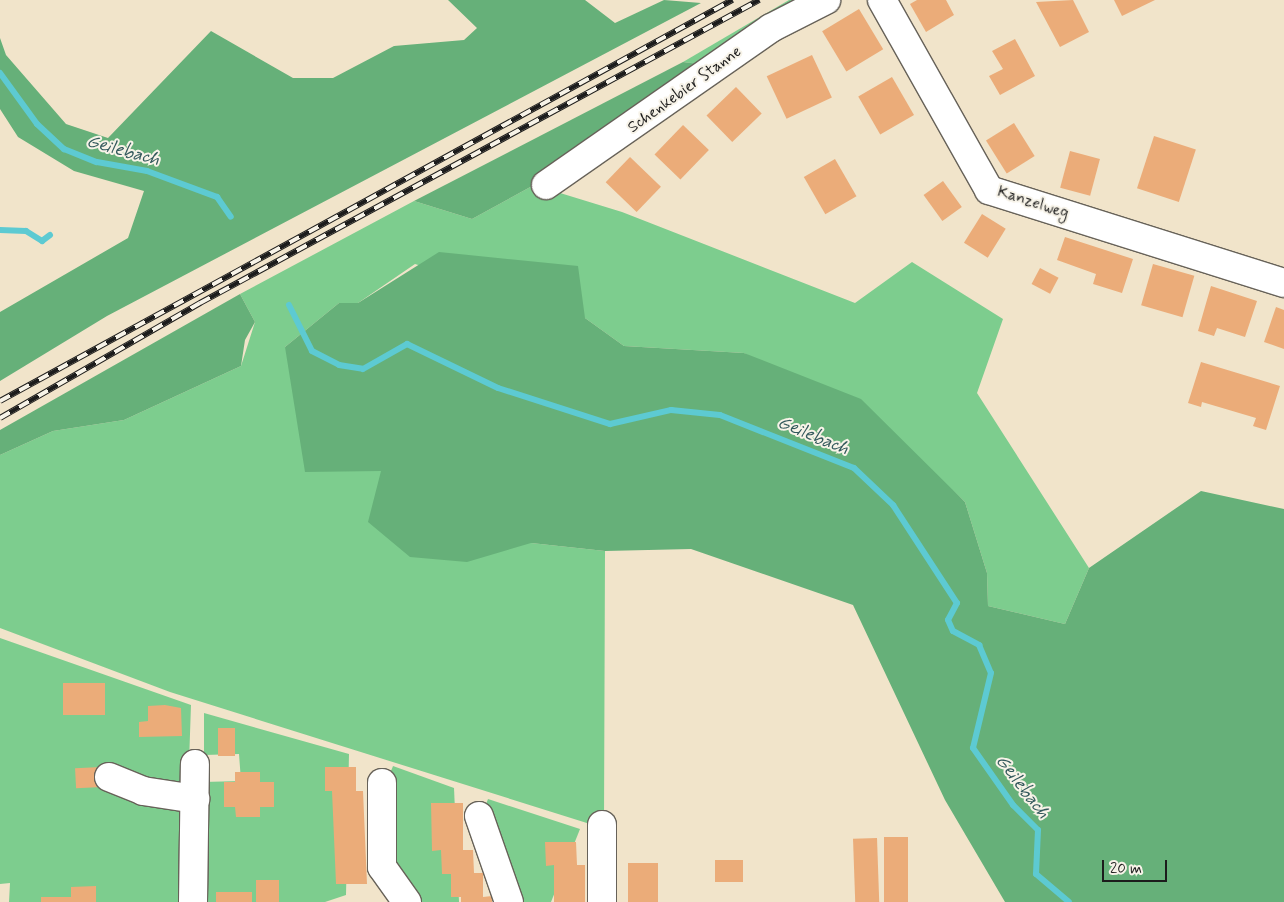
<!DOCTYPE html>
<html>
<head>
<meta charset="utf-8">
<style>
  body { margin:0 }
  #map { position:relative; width:1284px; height:902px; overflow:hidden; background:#f1e4ca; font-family:Mynerve,sans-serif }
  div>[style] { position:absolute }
  .green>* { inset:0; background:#7dcd8e }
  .forest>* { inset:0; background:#66b079 }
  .stream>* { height:6px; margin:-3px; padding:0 3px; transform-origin:3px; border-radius:3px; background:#5dcad2 }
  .building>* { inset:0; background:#ebac79; transform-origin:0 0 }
  .roads { filter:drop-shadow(1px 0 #676259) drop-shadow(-1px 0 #676259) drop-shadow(0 1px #676259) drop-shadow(0 -1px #676259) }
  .minor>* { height:28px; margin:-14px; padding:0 14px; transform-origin:14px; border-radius:14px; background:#fff }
  .rail>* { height:5.5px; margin-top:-2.75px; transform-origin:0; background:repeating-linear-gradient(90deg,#f7f3e8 0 11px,#1c1c1c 0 22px); box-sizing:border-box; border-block:1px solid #1c1c1c }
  span { translate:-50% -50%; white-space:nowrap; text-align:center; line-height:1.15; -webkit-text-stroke:4px #f7f3e8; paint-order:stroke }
  .street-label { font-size:16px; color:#1c1c1c }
  .water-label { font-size:18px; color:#33595c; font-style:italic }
  .scale { position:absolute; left:1102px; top:860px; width:65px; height:22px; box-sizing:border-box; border:2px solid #1c1c1c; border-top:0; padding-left:6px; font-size:15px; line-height:18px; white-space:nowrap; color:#1c1c1c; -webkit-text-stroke:4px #f7f3e8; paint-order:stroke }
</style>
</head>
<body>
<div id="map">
  <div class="green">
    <div style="clip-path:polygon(789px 0,805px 0,707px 65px,683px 62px)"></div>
    <div style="clip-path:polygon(534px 185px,622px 212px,855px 303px,912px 262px,1003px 319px,977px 393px,1089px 568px,1065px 624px,988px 606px,987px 573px,965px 502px,912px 452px,744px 353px,624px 346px,585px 318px,415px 264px,358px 303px,339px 303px,285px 347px,382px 471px,531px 543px,605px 551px,604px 824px,590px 824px,170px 692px,0 628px,0 455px,53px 431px,124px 420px,241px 366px,255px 322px,240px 294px,414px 201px,472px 219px)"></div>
    <div style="clip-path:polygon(0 638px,191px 705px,189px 763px,181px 765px,180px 902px,9px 902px,10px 883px,0 884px)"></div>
    <div style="clip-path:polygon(204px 713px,349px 754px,346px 895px,325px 902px,202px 902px,203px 782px,241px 781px,239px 754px,204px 755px)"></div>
    <div style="clip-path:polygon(393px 766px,454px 788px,459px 902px,413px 902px,388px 864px,386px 784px)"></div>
    <div style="clip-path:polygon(488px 799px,580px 829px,551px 902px,514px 902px,482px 815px)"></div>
  </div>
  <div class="forest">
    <div style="clip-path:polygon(448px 0,585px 0,615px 23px,664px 0,701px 3px,107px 316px,0 381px,0 312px,128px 238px,144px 191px,74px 171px,18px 137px,0 109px,0 38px,6px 55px,66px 124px,108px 138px,211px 31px,293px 78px,333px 78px,394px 46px,464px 40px,477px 28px)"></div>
    <div style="clip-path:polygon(683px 62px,707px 65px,534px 185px,472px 219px,414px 201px)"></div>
    <div style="clip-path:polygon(439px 252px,578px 266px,585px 318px,624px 346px,744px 353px,861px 399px,965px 502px,987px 573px,988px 606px,1065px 624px,1089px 568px,1201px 491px,1284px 509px,1284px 902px,1005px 902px,945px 800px,853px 605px,691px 549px,605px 551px,531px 543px,467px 562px,410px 557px,368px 522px,381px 471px,305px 472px,285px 347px,339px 303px,358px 303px)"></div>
    <div style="clip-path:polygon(240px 294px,255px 322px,245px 340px,241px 366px,124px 420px,53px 431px,0 455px,0 430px)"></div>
  </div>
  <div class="stream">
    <div style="left:0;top:73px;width:63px;rotate:54deg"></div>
    <div style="left:37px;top:124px;width:37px;rotate:43deg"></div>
    <div style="left:64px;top:149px;width:35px;rotate:22deg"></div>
    <div style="left:97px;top:162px;width:51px;rotate:10.2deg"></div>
    <div style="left:147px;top:171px;width:75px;rotate:20.4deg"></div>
    <div style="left:217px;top:197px;width:24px;rotate:55deg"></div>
    <div style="left:0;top:230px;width:26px;rotate:2deg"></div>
    <div style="left:26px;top:231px;width:19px;rotate:32deg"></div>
    <div style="left:42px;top:241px;width:10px;rotate:-37deg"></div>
    <div style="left:289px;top:305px;width:51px;rotate:63.4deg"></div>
    <div style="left:312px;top:351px;width:30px;rotate:27deg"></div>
    <div style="left:339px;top:365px;width:24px;rotate:9deg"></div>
    <div style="left:363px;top:369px;width:51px;rotate:-29.6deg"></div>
    <div style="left:407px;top:344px;width:101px;rotate:25.8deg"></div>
    <div style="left:498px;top:388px;width:118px;rotate:17.8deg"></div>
    <div style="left:610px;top:424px;width:63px;rotate:-12.9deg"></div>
    <div style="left:671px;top:410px;width:49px;rotate:5.8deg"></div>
    <div style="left:720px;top:415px;width:144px;rotate:21.6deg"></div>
    <div style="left:854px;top:468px;width:54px;rotate:43.5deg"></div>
    <div style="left:893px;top:505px;width:117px;rotate:56.9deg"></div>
    <div style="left:957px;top:603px;width:19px;rotate:118deg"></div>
    <div style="left:948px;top:620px;width:12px;rotate:66deg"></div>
    <div style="left:953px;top:631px;width:30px;rotate:28deg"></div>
    <div style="left:979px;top:645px;width:30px;rotate:67deg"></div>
    <div style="left:991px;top:673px;width:77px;rotate:103.5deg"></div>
    <div style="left:973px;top:748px;width:70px;rotate:54.9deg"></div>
    <div style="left:1013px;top:805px;width:35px;rotate:45deg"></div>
    <div style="left:1038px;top:830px;width:44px;rotate:92.6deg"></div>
    <div style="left:1036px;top:874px;width:43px;rotate:40.3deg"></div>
  </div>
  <div class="building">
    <div style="clip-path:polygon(917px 0,946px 0,954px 15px,926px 32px,910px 4px)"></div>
    <div style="clip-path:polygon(1073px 0,1089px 32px,1060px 47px,1036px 2px)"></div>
    <div style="clip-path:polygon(1114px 0,1155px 0,1122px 16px)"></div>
    <div style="left:859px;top:9px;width:47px;height:43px;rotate:59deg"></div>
    <div style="clip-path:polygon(1015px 39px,1035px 76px,1000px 95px,989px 76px,1003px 69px,992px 51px)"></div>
    <div style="left:812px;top:55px;width:47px;height:50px;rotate:65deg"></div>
    <div style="left:892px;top:77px;width:44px;height:39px;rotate:60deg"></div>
    <div style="left:736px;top:87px;width:37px;height:41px;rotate:46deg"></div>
    <div style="left:1014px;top:123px;width:39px;height:33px;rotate:58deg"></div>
    <div style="left:683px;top:125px;width:36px;height:41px;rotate:44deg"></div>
    <div style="left:1154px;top:136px;width:44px;height:55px;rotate:18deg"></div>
    <div style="left:1070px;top:151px;width:31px;height:38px;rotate:15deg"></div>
    <div style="left:630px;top:157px;width:43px;height:35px;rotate:44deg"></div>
    <div style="left:835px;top:159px;width:43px;height:36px;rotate:60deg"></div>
    <div style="left:943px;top:181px;width:32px;height:24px;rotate:54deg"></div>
    <div style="left:982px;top:214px;width:28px;height:34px;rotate:32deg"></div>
    <div style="clip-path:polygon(1065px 237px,1133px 259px,1122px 293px,1093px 284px,1096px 274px,1057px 260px)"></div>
    <div style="left:1153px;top:264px;width:43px;height:43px;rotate:16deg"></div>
    <div style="left:1040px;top:268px;width:21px;height:18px;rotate:28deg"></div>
    <div style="clip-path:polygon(1211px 286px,1257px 301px,1245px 337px,1217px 328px,1214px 336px,1198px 331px)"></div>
    <div style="clip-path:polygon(1276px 307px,1284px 310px,1284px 349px,1264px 342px)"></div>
    <div style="clip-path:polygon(1201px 362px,1280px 386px,1266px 430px,1253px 426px,1256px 418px,1202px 402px,1201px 407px,1188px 403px)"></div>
    <div style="left:63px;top:683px;width:42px;height:32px"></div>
    <div style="clip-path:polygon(165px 705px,181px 708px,182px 736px,139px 737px,139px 722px,148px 721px,148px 706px)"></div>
    <div style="left:218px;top:728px;width:17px;height:28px"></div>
    <div style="left:101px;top:767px;width:20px;height:26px;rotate:87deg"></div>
    <div style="clip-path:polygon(325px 767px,356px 767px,356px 791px,363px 791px,367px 884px,336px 884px,332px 791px,325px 791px)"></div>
    <div style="clip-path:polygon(235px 772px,260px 772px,260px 782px,274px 782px,274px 807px,260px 807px,260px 817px,236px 817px,235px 807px,224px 807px,224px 782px,235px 782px)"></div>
    <div style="clip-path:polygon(431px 803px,463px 803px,463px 850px,473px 850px,474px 873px,483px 873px,483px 897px,492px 896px,492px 902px,461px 902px,461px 897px,451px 897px,451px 874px,442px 874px,441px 850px,432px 851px)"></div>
    <div style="left:884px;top:837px;width:24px;height:65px"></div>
    <div style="left:877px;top:838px;width:64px;height:24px;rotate:88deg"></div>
    <div style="clip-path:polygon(545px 842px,576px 842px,577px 865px,585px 865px,585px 902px,554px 902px,554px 865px,546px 866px)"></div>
    <div style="left:715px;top:860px;width:28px;height:22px"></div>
    <div style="left:628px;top:863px;width:30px;height:39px"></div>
    <div style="left:256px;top:880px;width:23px;height:22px"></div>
    <div style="clip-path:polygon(96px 886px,96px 902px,41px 902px,41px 897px,71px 897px,71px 887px)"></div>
    <div style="left:252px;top:892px;width:10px;height:36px;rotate:90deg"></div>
  </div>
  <div class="roads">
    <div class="minor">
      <div style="left:882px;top:0;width:218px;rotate:60.6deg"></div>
      <div style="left:989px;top:190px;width:309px;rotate:17.5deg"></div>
      <div style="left:546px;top:185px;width:274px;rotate:-34.9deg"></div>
      <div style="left:771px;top:28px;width:62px;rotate:-27deg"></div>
      <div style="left:109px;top:777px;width:37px;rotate:22deg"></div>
      <div style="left:143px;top:791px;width:53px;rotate:8.7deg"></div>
      <div style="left:382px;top:783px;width:84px;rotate:90deg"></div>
      <div style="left:382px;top:867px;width:43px;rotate:54.5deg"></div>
      <div style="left:479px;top:816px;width:91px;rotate:70.8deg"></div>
      <div style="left:602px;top:825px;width:77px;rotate:90deg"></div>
      <div style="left:193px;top:902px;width:138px;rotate:-89.2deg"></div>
    </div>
  </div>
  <div class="rail">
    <div style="left:0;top:401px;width:835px;rotate:-28.71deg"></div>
    <div style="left:0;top:418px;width:231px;rotate:-29.9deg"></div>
    <div style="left:200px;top:303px;width:636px;rotate:-28.46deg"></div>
  </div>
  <div class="street-label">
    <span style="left:685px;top:90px;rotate:-36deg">Schenkebier Stanne</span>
    <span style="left:1033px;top:203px;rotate:18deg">Kanzelweg</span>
  </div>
  <div class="water-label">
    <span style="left:123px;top:151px;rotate:15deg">Geilebach</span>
    <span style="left:813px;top:436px;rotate:22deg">Geilebach</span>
    <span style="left:1022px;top:787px;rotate:52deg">Geilebach</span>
  </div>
  <div class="scale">20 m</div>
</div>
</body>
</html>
